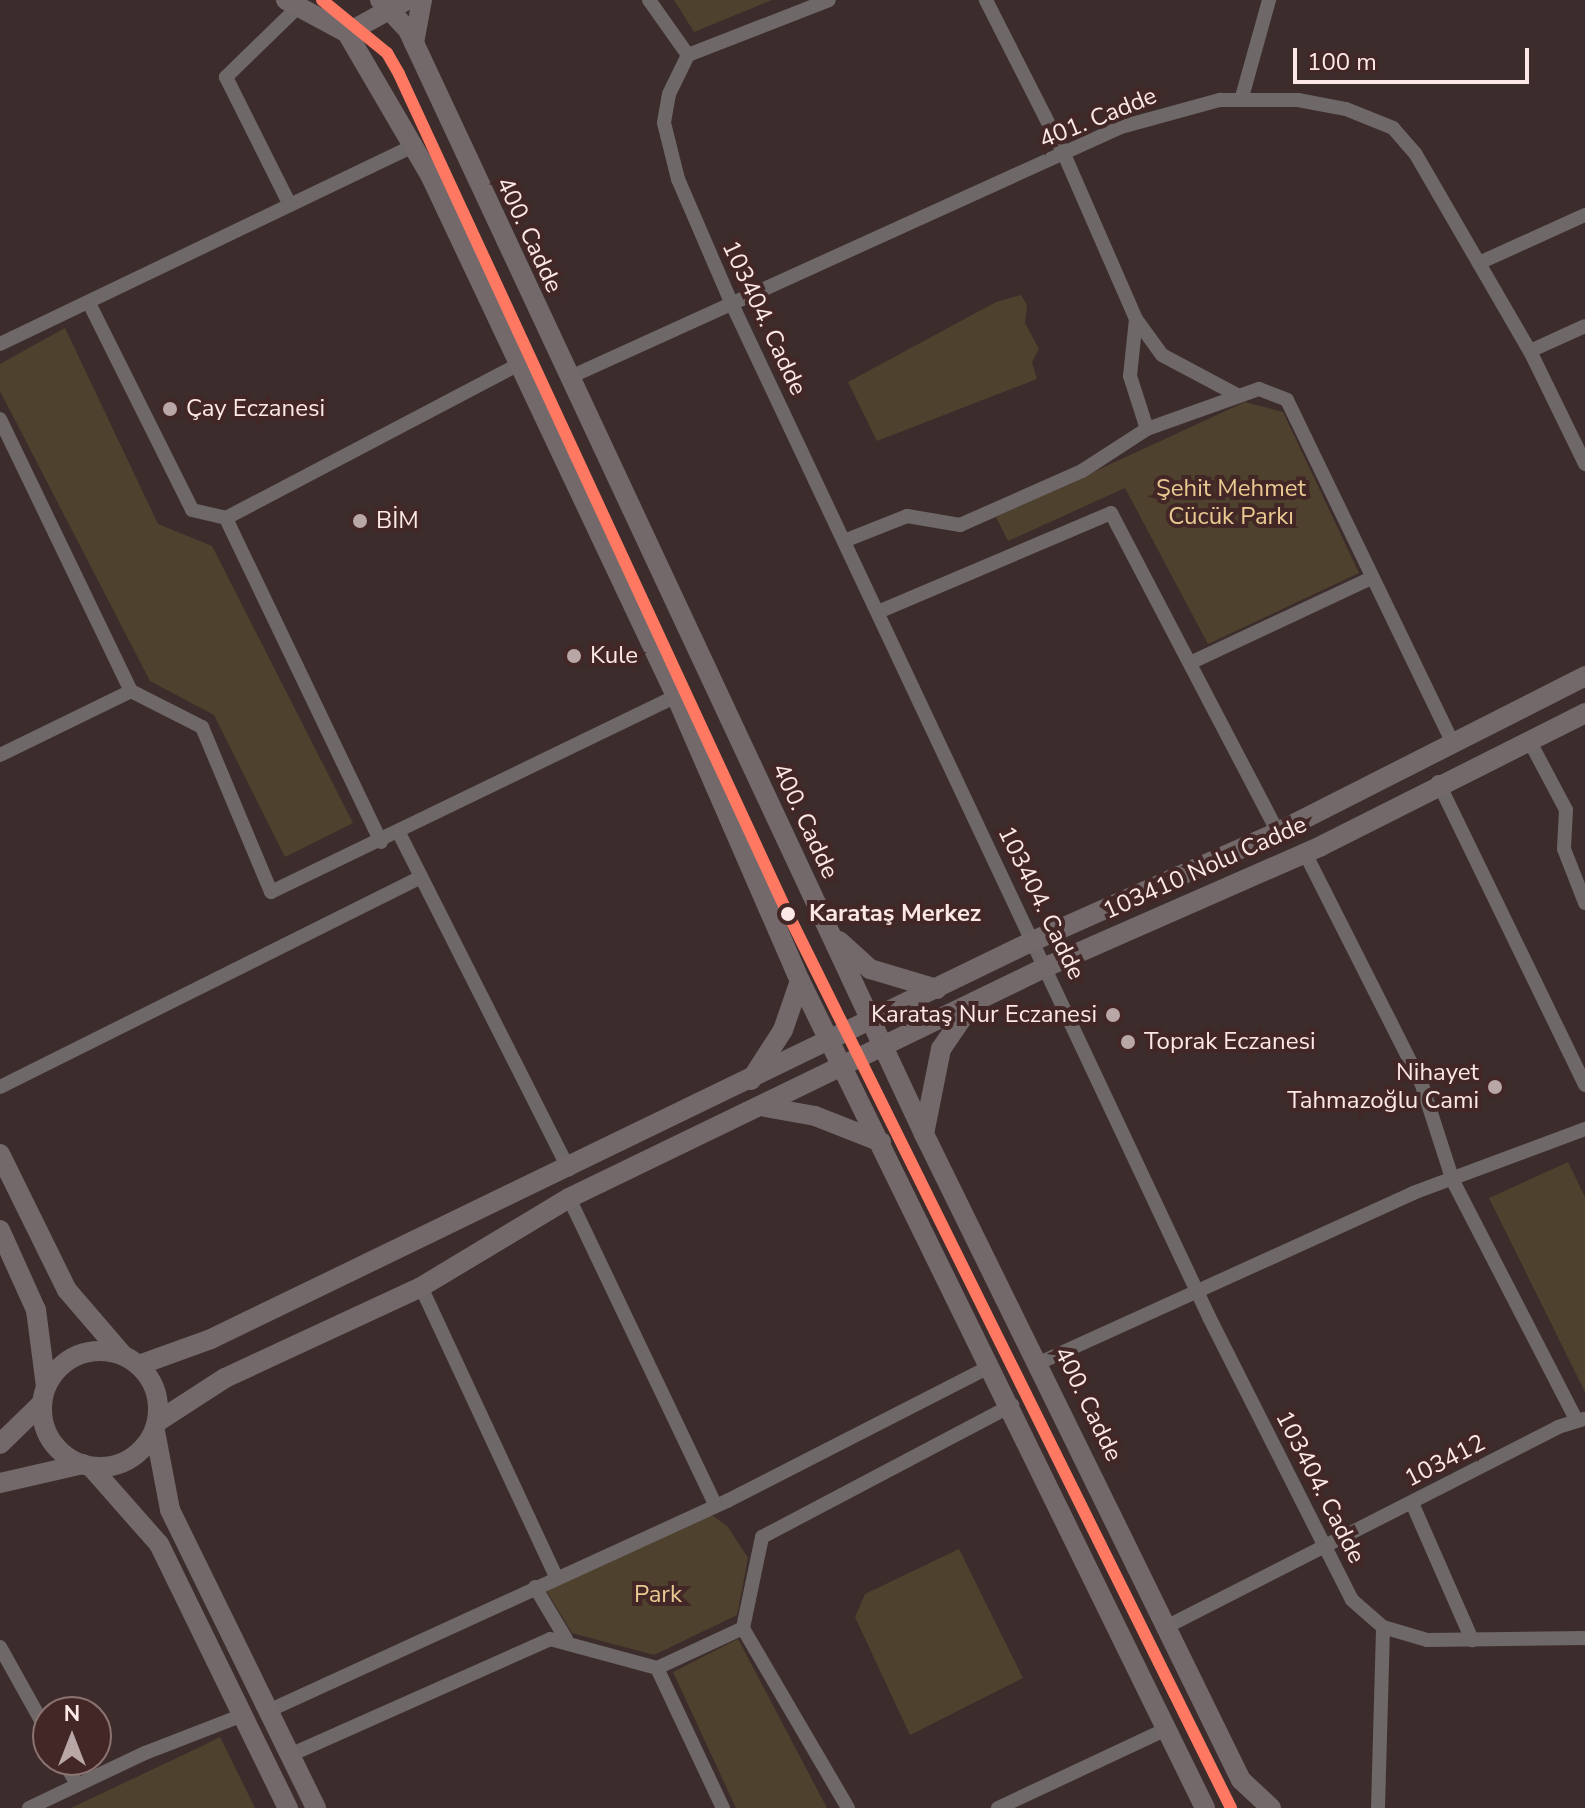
<!DOCTYPE html>
<html>
<head>
<meta charset="utf-8">
<style>
  body { margin:0 }
  #map { position:relative; width:1585px; height:1808px; overflow:hidden; background:#3c2d2c; font-family:"Nunito Sans",sans-serif }
  div>[style] { position:absolute }
  .green>* { inset:0; background:#4e412d }
  .street>* { height:14px; margin:-7px; padding:0 7px; transform-origin:7px; border-radius:7px; background:#6f6868 }
  .secondary>* { height:20px; margin:-10px; padding:0 10px; transform-origin:10px; border-radius:10px; background:#73696b }
  .secondary>.ring { margin:-10px; padding:0; box-sizing:content-box; background:none; border:20px solid #73696b; border-radius:50% }
  .tram-1>* { height:12px; margin:-6px; padding:0 6px; transform-origin:6px; border-radius:6px; background:#ff7862 }
  .dots>* { width:22px; height:22px; translate:-50% -50%; box-sizing:border-box; border:4px solid #422726; border-radius:50% }
  span { translate:-50% -50%; white-space:nowrap; text-align:center; line-height:1.15; -webkit-text-stroke:8px #422726; paint-order:stroke }
  .street-label { font-size:24px; color:#fbe8e7 }
  .poi-label { font-size:24px; color:#fbe8e7 }
  .left { translate:0 -50%; text-align:left }
  .right { translate:-100% -50%; text-align:right }
  .park-label { font-size:24px; color:#eaca92 }
  .stop-label { font-size:24px; color:#fbe8e7; font-weight:700 }
  .north { position:absolute; left:32px; top:1696px; width:80px; height:80px; box-sizing:border-box; background:#422726; border:2px solid #8c7473; border-radius:50%; rotate:0deg; font-size:22px; font-weight:700; line-height:32px; text-align:center; color:#fbe8e7 }
  .north::after { content:''; display:block; margin:auto; width:28px; height:36px; background:#b8a7a6; clip-path:polygon(50% 0,100% 100%,50% 72%,0 100%) }
  .scale { position:absolute; left:1293px; top:48px; width:236px; height:36px; box-sizing:border-box; border:4px solid #fbe8e7; border-top:0; padding-left:10px; font-size:24px; line-height:28px; white-space:nowrap; color:#fbe8e7; -webkit-text-stroke:6px #422726; paint-order:stroke }
</style>
</head>
<body>
<div id="map">
  <div class="green">
    <div style="clip-path:polygon(674px 0,772px 0,694px 32px)"></div>
    <div style="clip-path:polygon(1021px 295px,1027px 305px,1025px 323px,1039px 349px,1032px 362px,1037px 379px,877px 441px,848px 382px,996px 302px)"></div>
    <div style="clip-path:polygon(65px 328px,158px 524px,212px 546px,353px 823px,285px 857px,214px 715px,150px 681px,0 391px,0 364px)"></div>
    <div style="clip-path:polygon(1245px 402px,1283px 412px,1359px 573px,1208px 644px,1125px 488px,1008px 541px,996px 517px)"></div>
    <div style="clip-path:polygon(1568px 1162px,1585px 1197px,1585px 1392px,1489px 1198px)"></div>
    <div style="clip-path:polygon(708px 1512px,728px 1527px,748px 1558px,737px 1615px,654px 1655px,572px 1633px,546px 1590px)"></div>
    <div style="clip-path:polygon(959px 1549px,1023px 1678px,910px 1735px,855px 1617px,865px 1594px)"></div>
    <div style="clip-path:polygon(738px 1639px,827px 1808px,736px 1808px,673px 1672px)"></div>
    <div style="clip-path:polygon(220px 1737px,255px 1808px,71px 1808px,200px 1747px)"></div>
  </div>
  <div class="street">
    <div style="left:649px;top:0;width:67px;rotate:54.7deg"></div>
    <div style="left:688px;top:55px;width:43px;rotate:116deg"></div>
    <div style="left:669px;top:94px;width:29px;rotate:100deg"></div>
    <div style="left:664px;top:123px;width:58px;rotate:76deg"></div>
    <div style="left:678px;top:179px;width:134px;rotate:66.7deg"></div>
    <div style="left:731px;top:302px;width:1122px;rotate:64.78deg"></div>
    <div style="left:1209px;top:1317px;width:317px;rotate:63.2deg"></div>
    <div style="left:1352px;top:1600px;width:41px;rotate:41.1deg"></div>
    <div style="left:1383px;top:1627px;width:46px;rotate:16.5deg"></div>
    <div style="left:1427px;top:1640px;width:158px;rotate:-0.7deg"></div>
    <div style="left:688px;top:55px;width:151px;rotate:-21.3deg"></div>
    <div style="left:1242px;top:97px;width:101px;rotate:-74.4deg"></div>
    <div style="left:289px;top:203px;width:141px;rotate:-116.6deg"></div>
    <div style="left:226px;top:77px;width:100px;rotate:-44.2deg"></div>
    <div style="left:1479px;top:263px;width:116px;rotate:-24.4deg"></div>
    <div style="left:89px;top:303px;width:231px;rotate:63.5deg"></div>
    <div style="left:192px;top:510px;width:35px;rotate:13deg"></div>
    <div style="left:1136px;top:319px;width:44px;rotate:54.2deg"></div>
    <div style="left:1162px;top:355px;width:87px;rotate:28deg"></div>
    <div style="left:0;top:344px;width:459px;rotate:-25.6deg"></div>
    <div style="left:1530px;top:351px;width:60px;rotate:-24.4deg"></div>
    <div style="left:568px;top:378px;width:607px;rotate:-24.41deg"></div>
    <div style="left:1121px;top:127px;width:103px;rotate:-15.3deg"></div>
    <div style="left:1220px;top:100px;width:78px"></div>
    <div style="left:1298px;top:100px;width:49px;rotate:10.6deg"></div>
    <div style="left:1346px;top:109px;width:51px;rotate:22deg"></div>
    <div style="left:1393px;top:128px;width:33px;rotate:49deg"></div>
    <div style="left:1415px;top:153px;width:229px;rotate:59.9deg"></div>
    <div style="left:1530px;top:351px;width:126px;rotate:64deg"></div>
    <div style="left:0;top:419px;width:302px;rotate:64.3deg"></div>
    <div style="left:131px;top:691px;width:80px;rotate:26.9deg"></div>
    <div style="left:202px;top:727px;width:179px;rotate:67.3deg"></div>
    <div style="left:271px;top:892px;width:450px;rotate:-25.8deg"></div>
    <div style="left:1147px;top:429px;width:119px;rotate:-19.7deg"></div>
    <div style="left:1259px;top:389px;width:30px;rotate:21deg"></div>
    <div style="left:1287px;top:400px;width:379px;rotate:64.2deg"></div>
    <div style="left:844px;top:541px;width:68px;rotate:-21.6deg"></div>
    <div style="left:907px;top:516px;width:54px;rotate:9.6deg"></div>
    <div style="left:960px;top:525px;width:133px;rotate:-23.9deg"></div>
    <div style="left:1082px;top:471px;width:77px;rotate:-32.9deg"></div>
    <div style="left:1147px;top:429px;width:56px;rotate:-107.8deg"></div>
    <div style="left:1130px;top:376px;width:57px;rotate:-84deg"></div>
    <div style="left:1136px;top:319px;width:180px;rotate:-113.6deg"></div>
    <div style="left:1064px;top:154px;width:173px;rotate:-116.9deg"></div>
    <div style="left:878px;top:612px;width:253px;rotate:-23deg"></div>
    <div style="left:1111px;top:513px;width:360px;rotate:62.4deg"></div>
    <div style="left:1190px;top:663px;width:198px;rotate:-25.1deg"></div>
    <div style="left:1529px;top:740px;width:79px;rotate:62.1deg"></div>
    <div style="left:1566px;top:810px;width:39px;rotate:93deg"></div>
    <div style="left:1564px;top:849px;width:58px;rotate:68.7deg"></div>
    <div style="left:0;top:755px;width:146px;rotate:-26deg"></div>
    <div style="left:1438px;top:782px;width:337px;rotate:64.1deg"></div>
    <div style="left:399px;top:833px;width:377px;rotate:63.2deg"></div>
    <div style="left:381px;top:842px;width:359px;rotate:-115.6deg"></div>
    <div style="left:226px;top:518px;width:330px;rotate:-27.7deg"></div>
    <div style="left:1305px;top:853px;width:260px;rotate:63.2deg"></div>
    <div style="left:1422px;top:1085px;width:101px;rotate:72.1deg"></div>
    <div style="left:1453px;top:1181px;width:270px;rotate:62.7deg"></div>
    <div style="left:0;top:1087px;width:470px;rotate:-26.5deg"></div>
    <div style="left:569px;top:1198px;width:341px;rotate:64.5deg"></div>
    <div style="left:421px;top:1287px;width:321px;rotate:65deg"></div>
    <div style="left:1039px;top:1363px;width:411px;rotate:-24.4deg"></div>
    <div style="left:1413px;top:1193px;width:184px;rotate:-20.4deg"></div>
    <div style="left:1412px;top:1503px;width:150px;rotate:66.3deg"></div>
    <div style="left:535px;top:1587px;width:61px;rotate:59.2deg"></div>
    <div style="left:1166px;top:1627px;width:440px;rotate:-27deg"></div>
    <div style="left:1558px;top:1427px;width:28px;rotate:-17deg"></div>
    <div style="left:0;top:1647px;width:98px;rotate:60.8deg"></div>
    <div style="left:657px;top:1668px;width:155px;rotate:64.8deg"></div>
    <div style="left:268px;top:1711px;width:505px;rotate:-24.58deg"></div>
    <div style="left:727px;top:1501px;width:297px;rotate:-27.1deg"></div>
    <div style="left:290px;top:1755px;width:285px;rotate:-24deg"></div>
    <div style="left:550px;top:1639px;width:111px;rotate:15.2deg"></div>
    <div style="left:657px;top:1668px;width:95px;rotate:-24.9deg"></div>
    <div style="left:63px;top:1760px;width:28px;rotate:60deg"></div>
    <div style="left:29px;top:1808px;width:128px;rotate:-25.4deg"></div>
    <div style="left:145px;top:1753px;width:105px;rotate:-21.2deg"></div>
    <div style="left:848px;top:1808px;width:208px;rotate:-120.3deg"></div>
    <div style="left:743px;top:1628px;width:93px;rotate:-78.2deg"></div>
    <div style="left:762px;top:1537px;width:283px;rotate:-27.8deg"></div>
    <div style="left:998px;top:1808px;width:187px;rotate:-25.1deg"></div>
    <div style="left:1378px;top:1808px;width:181px;rotate:-88.4deg"></div>
  </div>
  <div class="secondary">
    <div style="left:286px;top:0;width:69px;rotate:28.4deg"></div>
    <div style="left:380px;top:0;width:41px;rotate:47deg"></div>
    <div style="left:408px;top:30px;width:1219px;rotate:64.95deg"></div>
    <div style="left:924px;top:1134px;width:549px;rotate:63.85deg"></div>
    <div style="left:1166px;top:1627px;width:170px;rotate:63.9deg"></div>
    <div style="left:1241px;top:1780px;width:41px;rotate:43deg"></div>
    <div style="left:347px;top:33px;width:167px;rotate:59.7deg"></div>
    <div style="left:431px;top:177px;width:574px;rotate:64.73deg"></div>
    <div style="left:676px;top:696px;width:311px;rotate:66.5deg"></div>
    <div style="left:800px;top:981px;width:921px;rotate:63.91deg"></div>
    <div style="left:347px;top:33px;width:68px;rotate:-28.8deg"></div>
    <div style="left:414px;top:43px;width:44px;rotate:-79.5deg"></div>
    <div style="left:839px;top:941px;width:42px;rotate:42.1deg"></div>
    <div style="left:870px;top:969px;width:70px;rotate:16.6deg"></div>
    <div style="left:751px;top:1080px;width:59px;rotate:-57.4deg"></div>
    <div style="left:783px;top:1030px;width:52px;rotate:-70.9deg"></div>
    <div style="left:765px;top:1107px;width:51px;rotate:10.2deg"></div>
    <div style="left:815px;top:1116px;width:71px;rotate:21.5deg"></div>
    <div style="left:924px;top:1134px;width:87px;rotate:-78.7deg"></div>
    <div style="left:941px;top:1049px;width:53px;rotate:-55.7deg"></div>
    <div style="left:0;top:1154px;width:152px;rotate:63.8deg"></div>
    <div style="left:67px;top:1290px;width:86px;rotate:49.3deg"></div>
    <div style="left:0;top:1230px;width:88px;rotate:65.8deg"></div>
    <div style="left:36px;top:1310px;width:77px;rotate:82.5deg"></div>
    <div class="ring" style="left:42px;top:1351px;width:96px;height:96px"></div>
    <div style="left:139px;top:1365px;width:77px;rotate:-19.9deg"></div>
    <div style="left:211px;top:1339px;width:913px;rotate:-25.84deg"></div>
    <div style="left:1033px;top:941px;width:268px;rotate:-24deg"></div>
    <div style="left:1278px;top:832px;width:344px;rotate:-26.9deg"></div>
    <div style="left:157px;top:1422px;width:81px;rotate:-32.9deg"></div>
    <div style="left:225px;top:1378px;width:216px;rotate:-24.9deg"></div>
    <div style="left:421px;top:1287px;width:173px;rotate:-31deg"></div>
    <div style="left:569px;top:1198px;width:532px;rotate:-25.84deg"></div>
    <div style="left:1048px;top:966px;width:298px;rotate:-23.7deg"></div>
    <div style="left:1321px;top:846px;width:296px;rotate:-26.7deg"></div>
    <div style="left:155px;top:1431px;width:80px;rotate:79.2deg"></div>
    <div style="left:170px;top:1510px;width:332px;rotate:63.9deg"></div>
    <div style="left:0;top:1444px;width:59px;rotate:-44.3deg"></div>
    <div style="left:91px;top:1467px;width:103px;rotate:48.6deg"></div>
    <div style="left:159px;top:1544px;width:294px;rotate:64deg"></div>
    <div style="left:0;top:1483px;width:85px;rotate:-12.9deg"></div>
  </div>
  <div class="tram-1">
    <div style="left:322px;top:0;width:84px;rotate:39.2deg"></div>
    <div style="left:387px;top:53px;width:24px;rotate:60deg"></div>
    <div style="left:399px;top:74px;width:923px;rotate:65.16deg"></div>
    <div style="left:787px;top:912px;width:1000px;rotate:63.64deg"></div>
  </div>
  <div class="dots">
    <div style="left:170px;top:409px;background:#b8a7a6"></div>
    <div style="left:360px;top:521px;background:#b8a7a6"></div>
    <div style="left:574px;top:656px;background:#b8a7a6"></div>
    <div style="left:788px;top:914px;background:#fbe8e7"></div>
    <div style="left:1113px;top:1015px;background:#b8a7a6"></div>
    <div style="left:1128px;top:1042px;background:#b8a7a6"></div>
    <div style="left:1495px;top:1087px;background:#b8a7a6"></div>
  </div>
  <div class="street-label">
    <span style="left:1098px;top:118px;rotate:-22deg">401. Cadde</span>
    <span style="left:529px;top:235px;rotate:65deg">400. Cadde</span>
    <span style="left:764px;top:318px;rotate:65deg">103404. Cadde</span>
    <span style="left:805px;top:821px;rotate:65deg">400. Cadde</span>
    <span style="left:1205px;top:868px;rotate:-24deg">103410 Nolu Cadde</span>
    <span style="left:1041px;top:903px;rotate:64deg">103404. Cadde</span>
    <span style="left:1088px;top:1404px;rotate:64deg">400. Cadde</span>
    <span style="left:1445px;top:1461px;rotate:-27deg">103412</span>
    <span style="left:1320px;top:1487px;rotate:63deg">103404. Cadde</span>
  </div>
  <div class="poi-label">
    <span class="left" style="left:186px;top:409px">Çay Eczanesi</span>
    <span class="left" style="left:376px;top:521px">BİM</span>
    <span class="left" style="left:590px;top:656px">Kule</span>
    <span class="right" style="left:1097px;top:1015px">Karataş Nur Eczanesi</span>
    <span class="left" style="left:1144px;top:1042px">Toprak Eczanesi</span>
    <span class="right" style="left:1479px;top:1087px">Nihayet<br>Tahmazoğlu Cami</span>
  </div>
  <div class="park-label">
    <span style="left:1231px;top:503px">Şehit Mehmet<br>Cücük Parkı</span>
    <span style="left:658px;top:1595px">Park</span>
  </div>
  <div class="stop-label">
    <span class="left" style="left:809px;top:914px">Karataş Merkez</span>
  </div>
  <div class="north">N</div>
  <div class="scale">100 m</div>
</div>
</body>
</html>
